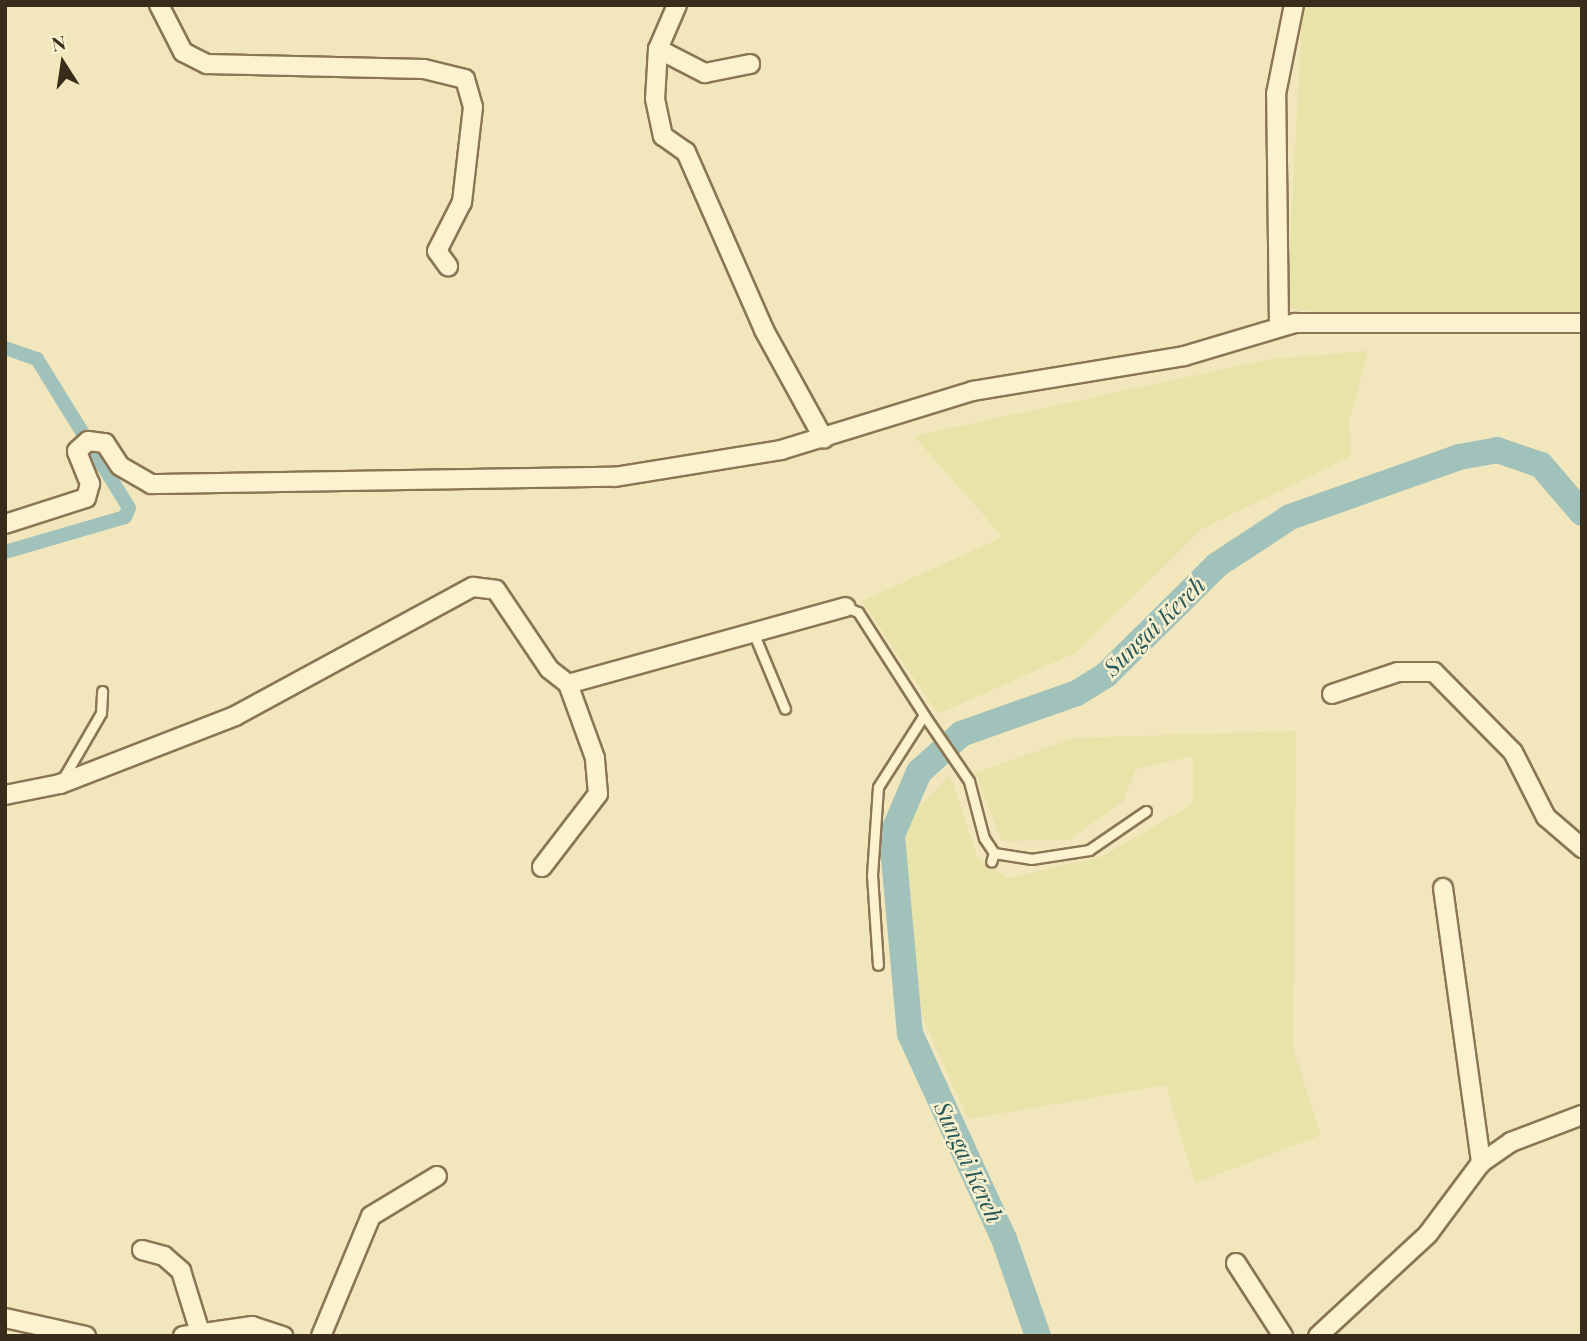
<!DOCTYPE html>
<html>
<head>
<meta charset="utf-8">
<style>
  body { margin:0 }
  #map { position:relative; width:1587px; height:1341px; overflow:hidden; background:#f1e6bc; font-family:"Playfair Display",serif }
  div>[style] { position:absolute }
  .farmland>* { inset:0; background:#e8e3a9 }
  .canal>* { height:14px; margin:-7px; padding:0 7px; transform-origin:7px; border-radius:7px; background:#a1c2bb }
  .river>* { height:26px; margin:-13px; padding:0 13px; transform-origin:13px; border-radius:13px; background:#a1c2bb }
  .roads { filter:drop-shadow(2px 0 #8b7654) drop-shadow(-2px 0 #8b7654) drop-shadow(0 2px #8b7654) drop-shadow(0 -2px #8b7654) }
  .service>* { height:9px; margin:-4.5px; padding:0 4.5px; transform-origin:4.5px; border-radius:4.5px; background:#fcf2d0 }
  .minor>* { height:18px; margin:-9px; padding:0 9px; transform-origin:9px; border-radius:9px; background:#fcf2d0 }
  span { translate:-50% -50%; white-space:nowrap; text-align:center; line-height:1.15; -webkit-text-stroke:5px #f8efcd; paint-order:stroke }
  .water-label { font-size:23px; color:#28595a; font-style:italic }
  .frame { position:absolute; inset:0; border:7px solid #382c1a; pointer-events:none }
  .north { position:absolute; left:28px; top:28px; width:70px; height:70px; -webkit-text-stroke:5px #f8efcd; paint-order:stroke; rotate:348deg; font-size:19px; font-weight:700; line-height:28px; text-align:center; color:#382c1a }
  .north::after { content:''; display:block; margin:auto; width:24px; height:32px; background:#382c1a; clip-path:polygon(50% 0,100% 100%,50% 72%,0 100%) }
</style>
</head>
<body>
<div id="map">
  <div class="farmland">
    <div style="clip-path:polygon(1303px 5px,1582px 5px,1582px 315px,1403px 319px,1286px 309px)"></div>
    <div style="clip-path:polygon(1368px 351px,1349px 421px,1351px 456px,1202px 529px,1075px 653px,938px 714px,862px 601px,1003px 537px,914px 436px,1271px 359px)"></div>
    <div style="clip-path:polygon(1296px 731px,1293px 1049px,1321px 1135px,1195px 1183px,1166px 1085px,968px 1119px,924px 1021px,904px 925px,905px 823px,950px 774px,977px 857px,1008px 878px,1101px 857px,1193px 804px,1193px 756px,1136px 769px,1123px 801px,1069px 840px,1002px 841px,975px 773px,1074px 738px)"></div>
  </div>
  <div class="canal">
    <div style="left:5px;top:348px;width:34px;rotate:19deg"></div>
    <div style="left:37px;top:359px;width:175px;rotate:58.3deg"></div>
    <div style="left:129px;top:508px;width:10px;rotate:114deg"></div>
    <div style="left:125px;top:517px;width:125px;rotate:163.7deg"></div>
  </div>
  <div class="river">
    <div style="left:1038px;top:1336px;width:103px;rotate:-109.3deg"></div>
    <div style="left:1004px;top:1239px;width:226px;rotate:-114.6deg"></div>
    <div style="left:910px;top:1034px;width:200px;rotate:-95.2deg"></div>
    <div style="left:892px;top:835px;width:69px;rotate:-66.8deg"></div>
    <div style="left:919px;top:772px;width:57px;rotate:-42.1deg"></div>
    <div style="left:961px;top:734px;width:123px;rotate:-19.5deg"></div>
    <div style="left:1077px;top:693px;width:34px;rotate:-32deg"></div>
    <div style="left:1106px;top:675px;width:156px;rotate:-44.7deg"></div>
    <div style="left:1217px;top:565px;width:87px;rotate:-33.3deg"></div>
    <div style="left:1290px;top:517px;width:179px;rotate:-19.5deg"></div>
    <div style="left:1459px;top:457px;width:39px;rotate:-10deg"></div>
    <div style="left:1497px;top:450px;width:46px;rotate:18.8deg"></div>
    <div style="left:1541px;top:465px;width:63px;rotate:49.5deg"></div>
  </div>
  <div class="roads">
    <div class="service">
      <div style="left:846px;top:607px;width:13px;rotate:23deg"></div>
      <div style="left:858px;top:612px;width:122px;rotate:57.3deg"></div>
      <div style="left:924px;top:715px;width:85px;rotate:122.6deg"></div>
      <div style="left:878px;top:787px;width:88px;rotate:93.9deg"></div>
      <div style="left:872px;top:875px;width:90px;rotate:86.2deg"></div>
      <div style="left:753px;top:632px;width:83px;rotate:67.4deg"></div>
      <div style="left:924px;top:715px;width:80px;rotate:55.7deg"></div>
      <div style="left:969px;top:781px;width:59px;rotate:75.3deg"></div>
      <div style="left:984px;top:838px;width:18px;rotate:56deg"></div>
      <div style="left:994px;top:853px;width:9px;rotate:108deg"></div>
      <div style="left:61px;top:782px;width:80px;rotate:-59.9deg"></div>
      <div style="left:101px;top:713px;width:22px;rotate:-87deg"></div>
      <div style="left:994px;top:853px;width:37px;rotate:9deg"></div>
      <div style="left:1031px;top:859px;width:59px;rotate:-8.8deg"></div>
      <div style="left:1089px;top:850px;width:69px;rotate:-34.4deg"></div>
    </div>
    <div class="minor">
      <div style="left:159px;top:5px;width:53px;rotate:62.9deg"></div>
      <div style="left:183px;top:52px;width:27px;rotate:27deg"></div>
      <div style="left:207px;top:64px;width:217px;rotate:1.3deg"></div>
      <div style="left:424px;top:69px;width:42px;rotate:13.7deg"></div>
      <div style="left:465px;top:79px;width:29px;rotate:74deg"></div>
      <div style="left:473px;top:107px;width:96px;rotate:96.6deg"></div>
      <div style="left:462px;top:202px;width:55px;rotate:117deg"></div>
      <div style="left:437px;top:251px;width:19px;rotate:54deg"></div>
      <div style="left:677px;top:5px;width:48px;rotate:113.4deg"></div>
      <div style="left:658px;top:49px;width:50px;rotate:93.4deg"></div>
      <div style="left:655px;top:99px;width:38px;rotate:78deg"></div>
      <div style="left:663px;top:136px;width:28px;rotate:35deg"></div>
      <div style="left:686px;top:152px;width:194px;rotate:66.3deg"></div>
      <div style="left:764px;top:330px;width:124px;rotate:61.2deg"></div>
      <div style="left:658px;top:49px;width:53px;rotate:27.1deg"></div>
      <div style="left:705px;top:73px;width:46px;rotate:-11.3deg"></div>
      <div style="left:1279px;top:326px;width:232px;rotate:-90.7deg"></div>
      <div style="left:1276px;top:94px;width:91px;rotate:-78.6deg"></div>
      <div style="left:5px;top:524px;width:85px;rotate:-17.8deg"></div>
      <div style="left:86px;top:498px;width:15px;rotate:-74deg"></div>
      <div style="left:90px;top:484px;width:35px;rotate:-112deg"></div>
      <div style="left:77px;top:451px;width:15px;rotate:-42deg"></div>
      <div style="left:88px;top:441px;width:17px;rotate:7deg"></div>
      <div style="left:105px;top:443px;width:27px;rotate:57deg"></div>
      <div style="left:120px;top:466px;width:36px;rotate:30deg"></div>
      <div style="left:151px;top:484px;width:464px;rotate:-0.9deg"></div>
      <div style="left:615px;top:477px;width:168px;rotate:-9.2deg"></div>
      <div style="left:781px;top:450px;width:201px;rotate:-17.1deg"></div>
      <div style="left:973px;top:391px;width:214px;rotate:-9.4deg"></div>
      <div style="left:1184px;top:356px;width:116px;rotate:-16.6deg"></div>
      <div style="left:1295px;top:323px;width:287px"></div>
      <div style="left:1332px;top:694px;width:70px;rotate:-18.4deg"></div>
      <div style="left:1398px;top:672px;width:36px"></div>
      <div style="left:1434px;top:672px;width:112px;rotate:45.4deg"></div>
      <div style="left:1513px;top:752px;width:73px;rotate:63.1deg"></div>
      <div style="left:1546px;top:817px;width:48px;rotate:40.7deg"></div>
      <div style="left:5px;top:795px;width:56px;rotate:-11.3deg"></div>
      <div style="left:60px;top:784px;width:188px;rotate:-21.2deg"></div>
      <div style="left:235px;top:716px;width:271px;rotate:-28.5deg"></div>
      <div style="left:473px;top:587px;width:23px;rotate:7deg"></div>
      <div style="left:496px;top:590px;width:95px;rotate:56.1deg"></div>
      <div style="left:549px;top:669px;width:24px;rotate:38deg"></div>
      <div style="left:568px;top:684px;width:288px;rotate:-15.5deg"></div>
      <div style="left:542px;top:867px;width:92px;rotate:-52.5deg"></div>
      <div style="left:598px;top:794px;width:36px;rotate:-95deg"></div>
      <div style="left:595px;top:758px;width:79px;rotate:-110deg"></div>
      <div style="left:1443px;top:888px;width:278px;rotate:82.1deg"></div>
      <div style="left:142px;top:1250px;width:23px;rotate:15deg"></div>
      <div style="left:164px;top:1256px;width:23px;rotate:41deg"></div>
      <div style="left:181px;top:1271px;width:61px;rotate:72.8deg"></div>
      <div style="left:1236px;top:1263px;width:87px;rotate:57.2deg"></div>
      <div style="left:5px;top:1318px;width:83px;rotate:12.5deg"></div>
      <div style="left:183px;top:1336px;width:70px;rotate:-8.2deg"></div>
      <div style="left:252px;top:1326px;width:33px;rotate:18deg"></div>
      <div style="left:321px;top:1336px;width:130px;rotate:-67.4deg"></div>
      <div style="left:371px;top:1216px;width:77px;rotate:-31.2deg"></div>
      <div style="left:1318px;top:1336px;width:150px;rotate:-42.8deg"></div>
      <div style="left:1428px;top:1234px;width:89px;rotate:-53.3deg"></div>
      <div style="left:1481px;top:1163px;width:37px;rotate:-35deg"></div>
      <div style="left:1511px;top:1142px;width:76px;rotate:-20.8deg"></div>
    </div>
  </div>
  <div class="water-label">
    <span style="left:1154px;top:626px;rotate:-44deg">Sungai Kereh</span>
    <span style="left:969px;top:1162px;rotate:65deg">Sungai Kereh</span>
  </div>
  <div class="frame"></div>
  <div class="north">N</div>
</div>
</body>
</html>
